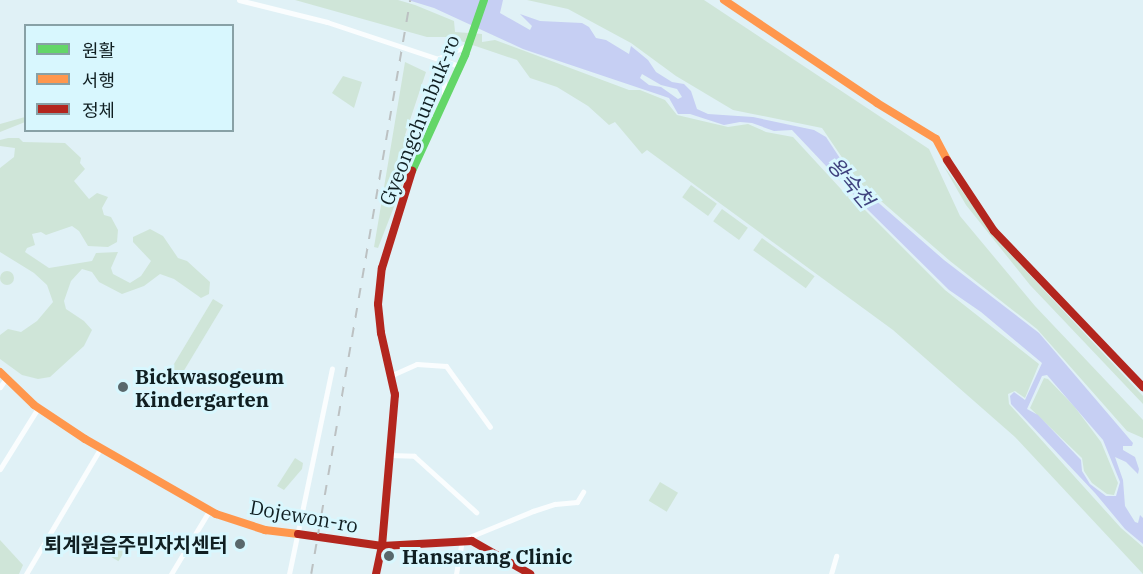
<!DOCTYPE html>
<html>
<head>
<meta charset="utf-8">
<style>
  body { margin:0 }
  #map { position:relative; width:1143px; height:574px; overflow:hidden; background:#e0f1f6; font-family:"IBM Plex Serif","Noto Sans KR",serif }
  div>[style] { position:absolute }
  .green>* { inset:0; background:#cfe5d8; transform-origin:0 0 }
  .round { border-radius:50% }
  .water>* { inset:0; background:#c6cff3 }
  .street>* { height:5px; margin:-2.5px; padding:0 2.5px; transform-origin:2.5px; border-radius:2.5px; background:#fafdfe }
  .fast>* { height:8px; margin:-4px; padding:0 4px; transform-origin:4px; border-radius:4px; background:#63d668 }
  .slow>* { height:8px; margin:-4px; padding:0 4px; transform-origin:4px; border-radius:4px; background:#ff974d }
  .jam>* { height:8px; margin:-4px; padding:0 4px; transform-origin:4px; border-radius:4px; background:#b3261e }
  .rail>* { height:1.5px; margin-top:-0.75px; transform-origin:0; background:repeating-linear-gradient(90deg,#bcc1c2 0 10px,transparent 0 20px) }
  .dots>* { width:16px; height:16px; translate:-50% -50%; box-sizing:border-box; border:3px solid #d8f7fe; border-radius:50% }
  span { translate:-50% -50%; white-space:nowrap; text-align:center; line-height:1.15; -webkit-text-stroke:6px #d8f7fe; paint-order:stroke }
  .street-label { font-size:20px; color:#101f22 }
  .poi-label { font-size:20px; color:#101f22; font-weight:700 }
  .left { translate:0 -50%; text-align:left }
  .right { translate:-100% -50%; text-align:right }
  .water-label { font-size:21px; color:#3f427e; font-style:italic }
  .legend { position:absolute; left:24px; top:24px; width:210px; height:108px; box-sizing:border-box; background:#d8f7fe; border:2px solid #88a1a6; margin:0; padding:8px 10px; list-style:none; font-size:18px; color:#101f22 }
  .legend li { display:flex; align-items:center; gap:12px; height:30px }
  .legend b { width:30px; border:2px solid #88a1a6 }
</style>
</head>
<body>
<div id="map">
  <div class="green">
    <div style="clip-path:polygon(295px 0,398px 0,415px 5px,454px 21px,455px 32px,482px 34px,482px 42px,495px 40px,629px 90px,640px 90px,665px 100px,677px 115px,728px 127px,748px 124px,766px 132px,793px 137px,852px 201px,860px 205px,945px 290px,1039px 364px,1025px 398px,1015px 391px,1008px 394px,1009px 404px,1121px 528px,1143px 547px,1143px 574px,1015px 437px,893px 330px,647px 150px,642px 154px,615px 122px,609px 125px,588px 106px,557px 87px,530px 78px,517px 60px,449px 37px,427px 37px)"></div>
    <div style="clip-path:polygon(527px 0,704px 0,929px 149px,960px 216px,1035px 306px,1143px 420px,1143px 438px,1127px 431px,1037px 329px,950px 261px,858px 181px,822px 128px,733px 110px,676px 76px,631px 43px,568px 9px)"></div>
    <div style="clip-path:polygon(405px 62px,426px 72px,405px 135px,407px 136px,408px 131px,420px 140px,378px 248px,374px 247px)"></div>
    <div style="clip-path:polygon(343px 76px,362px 82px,354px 108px,332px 93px)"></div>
    <div style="clip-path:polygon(25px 117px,25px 122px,0 132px,0 124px)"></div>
    <div style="clip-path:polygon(8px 138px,19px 138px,23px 142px,65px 143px,81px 158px,80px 163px,85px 169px,74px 181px,89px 199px,97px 193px,108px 197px,102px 208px,104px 215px,111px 217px,118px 230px,117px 242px,108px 247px,88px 246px,79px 231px,72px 226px,46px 235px,41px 232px,32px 234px,35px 245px,27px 248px,25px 252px,49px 268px,92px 261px,96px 253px,118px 252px,111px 268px,113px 274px,130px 283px,141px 276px,151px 261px,133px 242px,133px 237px,150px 229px,163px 236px,178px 258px,187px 261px,210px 282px,209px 294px,201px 298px,174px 279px,160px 274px,144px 286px,122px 294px,99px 282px,92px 272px,82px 269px,71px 281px,64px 301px,66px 309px,84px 321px,92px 330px,84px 346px,50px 377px,38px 379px,22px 375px,0 359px,0 335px,8px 329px,21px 332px,37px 321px,53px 302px,47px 285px,34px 273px,0 252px,0 168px,14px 157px,15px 148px,0 146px,0 140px)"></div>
    <div style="clip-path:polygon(943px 165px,1000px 243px,1143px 396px,1143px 404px,1030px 285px,966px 205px)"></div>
    <div style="left:691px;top:185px;width:32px;height:15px;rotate:36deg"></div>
    <div style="left:722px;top:209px;width:32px;height:15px;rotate:36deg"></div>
    <div style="left:762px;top:238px;width:65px;height:15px;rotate:36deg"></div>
    <div class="round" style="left:0;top:271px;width:14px;height:14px"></div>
    <div style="left:213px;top:299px;width:12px;height:88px;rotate:31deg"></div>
    <div style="clip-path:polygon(1044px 378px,1048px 379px,1074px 406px,1101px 442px,1118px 483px,1114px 495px,1107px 494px,1092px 483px,1084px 471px,1082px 458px,1030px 408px)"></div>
    <div style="clip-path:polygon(295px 458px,303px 463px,302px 469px,284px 490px,277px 486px)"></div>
    <div style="left:660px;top:482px;width:21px;height:22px;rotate:31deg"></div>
    <div style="left:108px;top:534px;width:23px;height:18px;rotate:31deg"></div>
    <div style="clip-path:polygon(0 540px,23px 565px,19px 574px,0 574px)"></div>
  </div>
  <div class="water">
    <div style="clip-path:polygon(evenodd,408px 0,503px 0,500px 13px,530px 30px,532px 26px,520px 14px,540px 21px,582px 23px,589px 27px,596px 38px,606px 40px,629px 54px,631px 46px,648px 60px,656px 72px,672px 82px,684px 84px,691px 91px,697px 109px,708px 114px,753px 117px,814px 130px,826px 137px,857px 184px,944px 260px,1039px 333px,1133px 443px,1132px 446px,1123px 446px,1123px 450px,1135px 457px,1139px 469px,1138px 474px,1126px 462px,1115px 457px,1123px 480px,1125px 506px,1135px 522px,1138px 523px,1140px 515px,1143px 518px,1143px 544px,1125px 529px,1095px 493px,1011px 404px,1010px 396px,1014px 392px,1025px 400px,1042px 363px,981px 312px,949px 290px,862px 204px,792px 130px,774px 131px,752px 123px,740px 122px,724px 125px,690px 114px,678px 114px,669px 98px,523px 49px,434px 8px,408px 0,642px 74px,661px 85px,677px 89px,682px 97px,678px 99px,661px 87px,649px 85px,640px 78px,642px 74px,408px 0,1047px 375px,1103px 440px,1120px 482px,1116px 496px,1106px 496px,1090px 484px,1082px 471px,1081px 460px,1038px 415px,1027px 409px,1042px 376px,1047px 375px)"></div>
  </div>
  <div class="street">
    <div style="left:239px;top:0;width:91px;rotate:14deg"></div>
    <div style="left:327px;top:22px;width:139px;rotate:18.4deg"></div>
    <div style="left:444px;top:96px;width:27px;rotate:-90deg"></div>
    <div style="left:444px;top:69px;width:12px;rotate:-114deg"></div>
    <div style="left:439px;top:58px;width:32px;rotate:-24deg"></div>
    <div style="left:392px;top:375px;width:27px;rotate:-24deg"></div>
    <div style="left:417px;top:364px;width:29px;rotate:4deg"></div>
    <div style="left:446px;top:366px;width:75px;rotate:54.2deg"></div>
    <div style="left:0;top:387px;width:11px;rotate:-56deg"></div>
    <div style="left:389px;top:455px;width:25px;rotate:2deg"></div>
    <div style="left:414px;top:456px;width:84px;rotate:42.1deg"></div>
    <div style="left:0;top:469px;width:72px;rotate:-58.1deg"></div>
    <div style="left:26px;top:574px;width:145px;rotate:-59.4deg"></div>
    <div style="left:171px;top:574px;width:74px;rotate:-58.9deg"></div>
    <div style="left:289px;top:574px;width:210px;rotate:-78.2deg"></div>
    <div style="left:456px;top:574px;width:35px;rotate:-80deg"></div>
    <div style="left:462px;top:540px;width:77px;rotate:-22.2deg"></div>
    <div style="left:533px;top:511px;width:23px;rotate:-18deg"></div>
    <div style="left:555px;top:504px;width:22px;rotate:-5deg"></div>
    <div style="left:577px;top:502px;width:12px;rotate:-59deg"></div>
    <div style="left:831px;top:574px;width:19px;rotate:-74deg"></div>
  </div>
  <div class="fast">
    <div style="left:412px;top:171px;width:128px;rotate:-65.4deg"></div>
    <div style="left:465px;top:55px;width:58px;rotate:-70.9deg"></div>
  </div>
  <div class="slow">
    <div style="left:724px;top:0;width:184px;rotate:33.9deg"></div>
    <div style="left:877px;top:103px;width:69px;rotate:31.4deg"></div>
    <div style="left:936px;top:139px;width:24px;rotate:62deg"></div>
    <div style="left:0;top:372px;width:47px;rotate:44.1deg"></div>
    <div style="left:34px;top:405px;width:61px;rotate:33.7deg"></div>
    <div style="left:85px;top:439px;width:151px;rotate:29.8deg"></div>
    <div style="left:216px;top:514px;width:52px;rotate:18.1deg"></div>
    <div style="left:265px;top:530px;width:33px;rotate:7deg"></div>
  </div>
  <div class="jam">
    <div style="left:947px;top:160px;width:85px;rotate:56.5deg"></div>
    <div style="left:994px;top:231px;width:216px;rotate:46.3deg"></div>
    <div style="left:298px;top:534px;width:85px;rotate:8.1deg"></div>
    <div style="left:382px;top:546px;width:90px;rotate:-3.2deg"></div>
    <div style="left:472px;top:541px;width:67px;rotate:29.6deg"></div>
    <div style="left:376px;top:574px;width:29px;rotate:-78deg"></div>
    <div style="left:382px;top:546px;width:152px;rotate:-85.1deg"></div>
    <div style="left:395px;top:395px;width:64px;rotate:-102.7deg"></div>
    <div style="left:381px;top:333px;width:29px;rotate:-96deg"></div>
    <div style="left:378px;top:304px;width:36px;rotate:-84deg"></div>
    <div style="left:382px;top:268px;width:102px;rotate:-72.8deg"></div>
  </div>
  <div class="rail">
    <div style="left:311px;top:574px;width:582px;rotate:-80.21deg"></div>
  </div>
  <div class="dots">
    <div style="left:123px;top:387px;background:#59686c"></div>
    <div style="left:240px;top:544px;background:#59686c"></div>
    <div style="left:389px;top:556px;background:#59686c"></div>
  </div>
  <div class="street-label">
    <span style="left:419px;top:120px;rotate:-68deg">Gyeongchunbuk-ro</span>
    <span style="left:304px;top:516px;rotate:10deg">Dojewon-ro</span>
  </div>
  <div class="poi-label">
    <span class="left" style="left:135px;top:388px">Bickwasogeum<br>Kindergarten</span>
    <span class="right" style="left:228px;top:544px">퇴계원읍주민자치센터</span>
    <span class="left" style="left:402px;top:556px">Hansarang Clinic</span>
  </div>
  <div class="water-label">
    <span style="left:851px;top:182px;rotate:50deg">왕숙천</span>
  </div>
  <ul class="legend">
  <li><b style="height:8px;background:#63d668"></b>원활</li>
  <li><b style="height:8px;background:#ff974d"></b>서행</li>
  <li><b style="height:8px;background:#b3261e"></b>정체</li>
  </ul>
</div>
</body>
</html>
